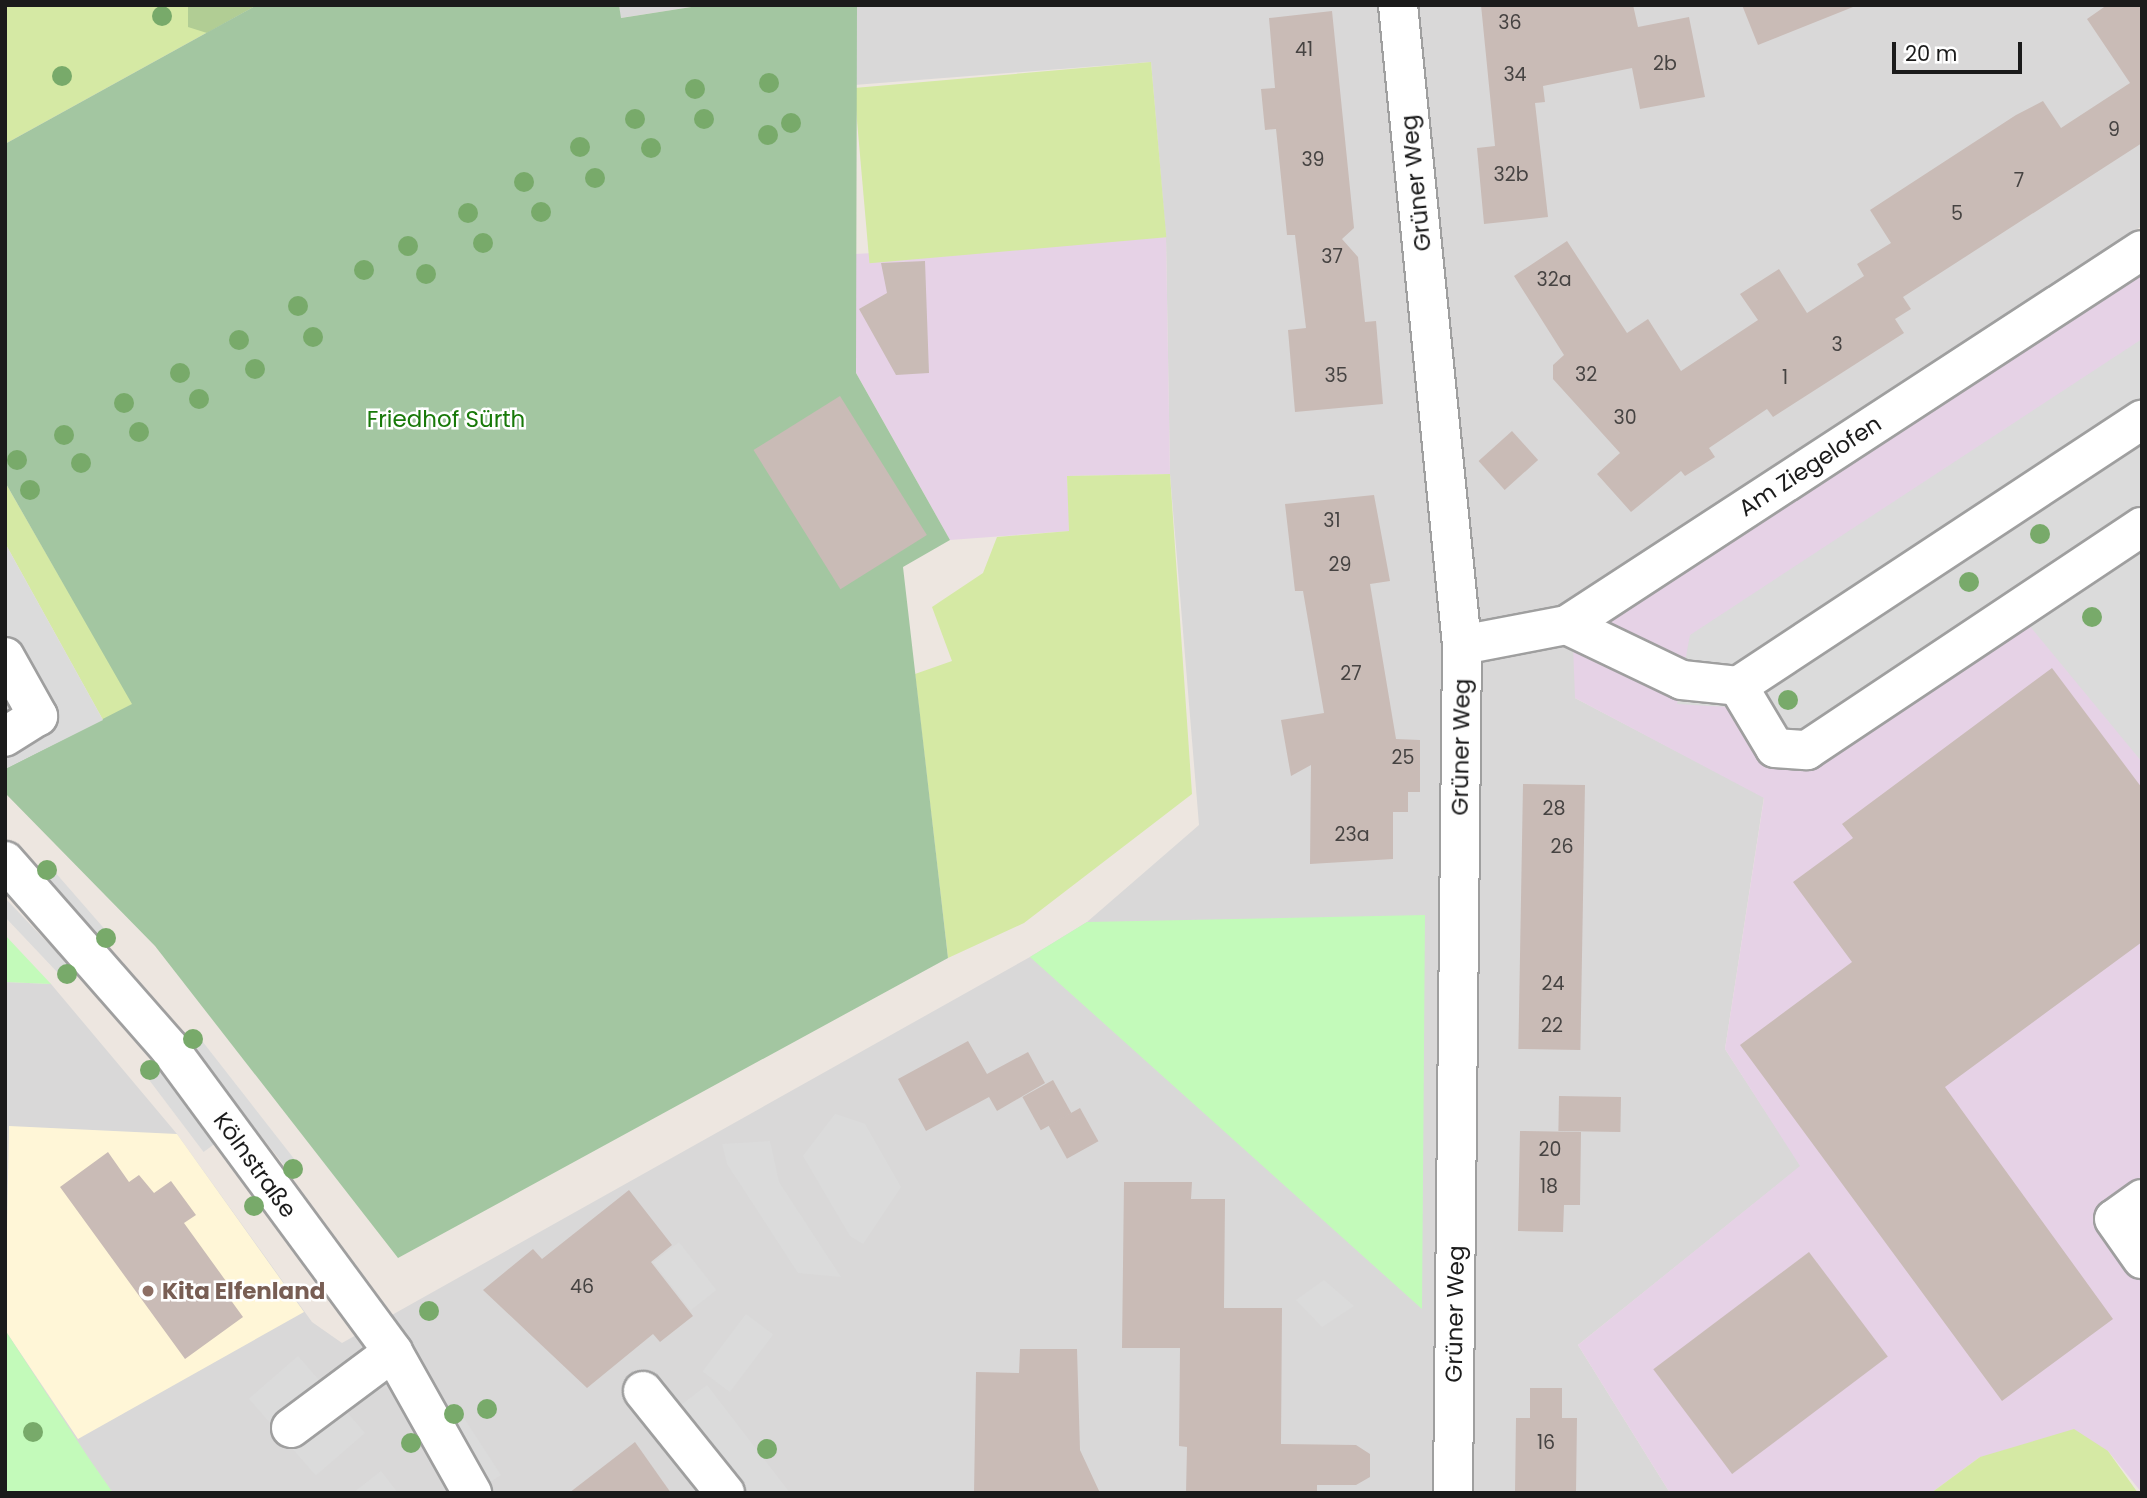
<!DOCTYPE html>
<html>
<head>
<meta charset="utf-8">
<style>
  body { margin:0 }
  #map { position:relative; width:2147px; height:1498px; overflow:hidden; background:#ede6e0; font-family:Poppins,sans-serif }
  div>[style] { position:absolute }
  .residential>* { inset:0; background:#d9d8d8 }
  .industrial>* { inset:0; background:#e6d2e6 }
  .education>* { inset:0; background:#fff6d7 }
  .grass>* { inset:0; background:#d5e9a4; transform-origin:0 0 }
  .forest>* { inset:0; background:#b1cd94 }
  .cemetery>* { inset:0; background:#a3c6a1 }
  .park>* { inset:0; background:#c3faba }
  .parking>* { inset:0; background:#dbdbdb; transform-origin:0 0 }
  .building>* { inset:0; background:#c9bbb6; transform-origin:0 0 }
  .roads { filter:drop-shadow(2px 0 #9f9f9f) drop-shadow(-2px 0 #9f9f9f) drop-shadow(0 2px #9f9f9f) drop-shadow(0 -2px #9f9f9f) }
  .minor>* { height:38px; margin:-19px; padding:0 19px; transform-origin:19px; border-radius:19px; background:#fff }
  .trees>* { width:20px; height:20px; margin:-10px; border-radius:50%; background:#78aa6a }
  .dots>* { width:19px; height:19px; translate:-50% -50%; box-sizing:border-box; border:4px solid #fff; border-radius:50% }
  span { translate:-50% -50%; white-space:nowrap; text-align:center; line-height:1.15; -webkit-text-stroke:5px #fff; paint-order:stroke }
  .number-label { font-size:19px; color:#464342 }
  .number-label span { -webkit-text-stroke-width:0 }
  .street-label { font-size:23px; color:#1b1b1b }
  .park-label { font-size:23px; color:#187909 }
  .education-label { font-size:23px; color:#785e54; font-weight:700 }
  .left { translate:0 -50%; text-align:left }
  .frame { position:absolute; inset:0; border:7px solid #1b1b1b; pointer-events:none }
  .scale { position:absolute; left:1892px; top:42px; width:130px; height:32px; box-sizing:border-box; border:4px solid #1b1b1b; border-top:0; padding-left:9px; font-size:21px; line-height:24px; white-space:nowrap; color:#1b1b1b; -webkit-text-stroke:5px #fff; paint-order:stroke }
</style>
</head>
<body>
<div id="map">
  <div class="residential">
    <div style="clip-path:polygon(619px 5px,704px 5px,620px 18px)"></div>
    <div style="clip-path:polygon(857px 5px,2142px 5px,2142px 226px,1575px 597px,1575px 698px,1764px 797px,1725px 1049px,1801px 1166px,1578px 1345px,1670px 1493px,5px 1493px,5px 982px,51px 984px,177px 1134px,312px 1322px,342px 1343px,1030px 957px,1087px 922px,1199px 825px,1170px 474px,1166px 237px,1151px 62px,854px 85px)"></div>
  </div>
  <div class="industrial">
    <div style="clip-path:polygon(1166px 237px,1170px 474px,1067px 476px,1070px 531px,950px 540px,856px 373px,855px 254px)"></div>
    <div style="clip-path:polygon(2142px 271px,2142px 1493px,2108px 1451px,1980px 1457px,1931px 1493px,1670px 1493px,1578px 1345px,1800px 1166px,1725px 1049px,1764px 798px,1575px 698px,1573px 645px)"></div>
  </div>
  <div class="education">
    <div style="clip-path:polygon(9px 1126px,177px 1134px,304px 1312px,78px 1439px,5px 1330px)"></div>
  </div>
  <div class="grass">
    <div style="clip-path:polygon(5px 5px,257px 5px,5px 144px)"></div>
    <div style="left:1151px;top:62px;width:176px;height:298px;rotate:85deg"></div>
    <div style="clip-path:polygon(1170px 474px,1192px 794px,1024px 923px,948px 958px,915px 674px,952px 661px,932px 607px,983px 573px,997px 537px,1069px 531px,1067px 476px)"></div>
    <div style="clip-path:polygon(5px 482px,133px 704px,103px 720px,5px 543px)"></div>
    <div style="clip-path:polygon(2074px 1429px,2108px 1451px,2138px 1493px,1931px 1493px,1980px 1457px)"></div>
  </div>
  <div class="forest">
    <div style="clip-path:polygon(188px 5px,257px 5px,207px 33px,188px 27px)"></div>
  </div>
  <div class="cemetery">
    <div style="clip-path:polygon(257px 5px,619px 5px,621px 18px,704px 5px,857px 5px,856px 373px,950px 540px,903px 567px,948px 958px,398px 1258px,155px 946px,5px 793px,5px 769px,132px 704px,5px 482px,5px 144px)"></div>
  </div>
  <div class="park">
    <div style="clip-path:polygon(1425px 915px,1422px 1309px,1030px 957px,1087px 922px)"></div>
    <div style="clip-path:polygon(5px 935px,51px 984px,5px 982px)"></div>
    <div style="clip-path:polygon(5px 1330px,88px 1457px,113px 1493px,5px 1493px)"></div>
  </div>
  <div class="parking">
    <div style="clip-path:polygon(2142px 339px,2142px 762px,2028px 624px,1774px 761px,1727px 707px,1677px 704px,1690px 635px)"></div>
    <div style="clip-path:polygon(5px 543px,103px 720px,5px 769px)"></div>
    <div style="left:54px;top:871px;width:78px;height:12px;rotate:49deg"></div>
    <div style="clip-path:polygon(5px 898px,68px 964px,58px 973px,5px 917px)"></div>
    <div style="left:199px;top:1037px;width:155px;height:12px;rotate:52deg"></div>
    <div style="left:160px;top:1071px;width:91px;height:14px;rotate:53deg"></div>
    <div style="clip-path:polygon(835px 1114px,865px 1124px,901px 1187px,863px 1244px,850px 1236px,803px 1156px)"></div>
    <div style="clip-path:polygon(770px 1141px,779px 1182px,841px 1277px,798px 1273px,727px 1164px,722px 1144px)"></div>
    <div style="left:679px;top:1242px;width:61px;height:33px;rotate:52deg"></div>
    <div style="clip-path:polygon(1324px 1280px,1354px 1306px,1322px 1327px,1296px 1300px)"></div>
    <div style="left:746px;top:1314px;width:34px;height:72px;rotate:37deg"></div>
    <div style="left:298px;top:1356px;width:102px;height:65px;rotate:49deg"></div>
    <div style="clip-path:polygon(707px 1385px,790px 1493px,748px 1493px,681px 1405px)"></div>
    <div style="left:464px;top:1418px;width:68px;height:14px;rotate:57deg"></div>
    <div style="clip-path:polygon(381px 1471px,398px 1493px,353px 1493px)"></div>
  </div>
  <div class="building">
    <div style="clip-path:polygon(1481px 5px,1633px 5px,1638px 27px,1689px 17px,1705px 97px,1640px 109px,1632px 68px,1543px 86px,1545px 102px,1535px 103px,1548px 217px,1484px 224px,1477px 148px,1495px 146px)"></div>
    <div style="clip-path:polygon(1742px 5px,1853px 5px,1853px 7px,1758px 45px)"></div>
    <div style="clip-path:polygon(2107px 5px,2142px 5px,2142px 143px,1903px 297px,1911px 309px,1895px 319px,1904px 333px,1773px 417px,1767px 409px,1709px 448px,1715px 457px,1685px 476px,1681px 471px,1631px 512px,1597px 474px,1620px 453px,1553px 379px,1553px 365px,1564px 355px,1514px 276px,1567px 241px,1627px 333px,1648px 319px,1681px 371px,1758px 320px,1740px 294px,1779px 269px,1807px 313px,1864px 276px,1857px 264px,1891px 243px,1870px 210px,2016px 115px,2043px 101px,2061px 128px,2130px 83px,2087px 19px)"></div>
    <div style="clip-path:polygon(1332px 11px,1354px 228px,1342px 239px,1358px 257px,1365px 322px,1376px 321px,1383px 404px,1295px 412px,1288px 330px,1306px 328px,1295px 235px,1287px 235px,1276px 129px,1265px 130px,1261px 89px,1275px 88px,1269px 18px)"></div>
    <div style="clip-path:polygon(925px 261px,929px 373px,896px 375px,859px 309px,887px 293px,881px 263px)"></div>
    <div style="left:840px;top:396px;width:164px;height:102px;rotate:58deg"></div>
    <div style="left:1512px;top:431px;width:39px;height:45px;rotate:48deg"></div>
    <div style="clip-path:polygon(1374px 495px,1390px 581px,1370px 584px,1396px 739px,1420px 740px,1420px 792px,1408px 792px,1408px 812px,1393px 812px,1393px 859px,1310px 864px,1311px 765px,1291px 776px,1281px 720px,1324px 713px,1303px 591px,1295px 591px,1285px 504px)"></div>
    <div style="clip-path:polygon(2052px 668px,2142px 788px,2142px 942px,1945px 1087px,2113px 1319px,2002px 1401px,1740px 1045px,1852px 962px,1793px 882px,1853px 838px,1842px 824px)"></div>
    <div style="left:1523px;top:784px;width:62px;height:265px;rotate:1deg"></div>
    <div style="clip-path:polygon(968px 1041px,987px 1074px,1028px 1052px,1045px 1083px,997px 1111px,989px 1097px,926px 1131px,898px 1079px)"></div>
    <div style="left:1053px;top:1080px;width:38px;height:35px;rotate:61deg"></div>
    <div style="left:1559px;top:1096px;width:62px;height:35px;rotate:1deg"></div>
    <div style="left:1080px;top:1108px;width:38px;height:36px;rotate:61deg"></div>
    <div style="clip-path:polygon(1520px 1131px,1581px 1132px,1580px 1205px,1564px 1205px,1563px 1232px,1518px 1231px)"></div>
    <div style="clip-path:polygon(108px 1152px,129px 1182px,139px 1175px,154px 1193px,171px 1181px,196px 1215px,184px 1223px,236px 1295px,230px 1299px,243px 1317px,185px 1359px,60px 1187px)"></div>
    <div style="clip-path:polygon(1124px 1182px,1192px 1182px,1191px 1199px,1225px 1199px,1224px 1308px,1282px 1308px,1281px 1444px,1356px 1445px,1370px 1454px,1370px 1477px,1356px 1485px,1317px 1485px,1317px 1493px,1186px 1493px,1187px 1447px,1179px 1446px,1180px 1348px,1122px 1348px)"></div>
    <div style="clip-path:polygon(629px 1190px,672px 1245px,651px 1262px,693px 1316px,660px 1342px,653px 1334px,587px 1388px,483px 1290px,533px 1249px,542px 1259px)"></div>
    <div style="left:1809px;top:1252px;width:131px;height:195px;rotate:53deg"></div>
    <div style="clip-path:polygon(1020px 1349px,1077px 1349px,1080px 1450px,1100px 1493px,974px 1493px,976px 1372px,1019px 1373px)"></div>
    <div style="clip-path:polygon(1530px 1388px,1562px 1388px,1562px 1418px,1577px 1418px,1576px 1493px,1515px 1493px,1516px 1418px,1530px 1418px)"></div>
    <div style="clip-path:polygon(635px 1442px,671px 1493px,569px 1493px)"></div>
  </div>
  <div class="roads">
    <div class="minor">
      <div style="left:1398px;top:5px;width:643px;rotate:84.29deg"></div>
      <div style="left:1462px;top:645px;width:848px;rotate:90.61deg"></div>
      <div style="left:1567px;top:625px;width:127px;rotate:25.6deg"></div>
      <div style="left:1682px;top:680px;width:56px;rotate:6.1deg"></div>
      <div style="left:1738px;top:686px;width:484px;rotate:-33.4deg"></div>
      <div style="left:1462px;top:645px;width:107px;rotate:-10.8deg"></div>
      <div style="left:1567px;top:625px;width:686px;rotate:-33.11deg"></div>
      <div style="left:5px;top:657px;width:68px;rotate:60.8deg"></div>
      <div style="left:38px;top:716px;width:39px;rotate:148deg"></div>
      <div style="left:1738px;top:686px;width:72px;rotate:59.2deg"></div>
      <div style="left:1775px;top:748px;width:32px;rotate:4deg"></div>
      <div style="left:1807px;top:750px;width:402px;rotate:-33.7deg"></div>
      <div style="left:5px;top:861px;width:250px;rotate:48.7deg"></div>
      <div style="left:170px;top:1049px;width:376px;rotate:53.6deg"></div>
      <div style="left:393px;top:1352px;width:162px;rotate:60.7deg"></div>
      <div style="left:2142px;top:1199px;width:34px;rotate:144deg"></div>
      <div style="left:2114px;top:1219px;width:49px;rotate:55deg"></div>
      <div style="left:643px;top:1391px;width:131px;rotate:51.2deg"></div>
      <div style="left:291px;top:1428px;width:127px;rotate:-36.7deg"></div>
    </div>
  </div>
  <div class="trees">
    <div style="left:162px;top:16px"></div>
    <div style="left:62px;top:76px"></div>
    <div style="left:769px;top:83px"></div>
    <div style="left:695px;top:89px"></div>
    <div style="left:635px;top:119px"></div>
    <div style="left:704px;top:119px"></div>
    <div style="left:791px;top:123px"></div>
    <div style="left:768px;top:135px"></div>
    <div style="left:580px;top:147px"></div>
    <div style="left:651px;top:148px"></div>
    <div style="left:595px;top:178px"></div>
    <div style="left:524px;top:182px"></div>
    <div style="left:541px;top:212px"></div>
    <div style="left:468px;top:213px"></div>
    <div style="left:483px;top:243px"></div>
    <div style="left:408px;top:246px"></div>
    <div style="left:364px;top:270px"></div>
    <div style="left:426px;top:274px"></div>
    <div style="left:298px;top:306px"></div>
    <div style="left:313px;top:337px"></div>
    <div style="left:239px;top:340px"></div>
    <div style="left:255px;top:369px"></div>
    <div style="left:180px;top:373px"></div>
    <div style="left:199px;top:399px"></div>
    <div style="left:124px;top:403px"></div>
    <div style="left:139px;top:432px"></div>
    <div style="left:64px;top:435px"></div>
    <div style="left:17px;top:460px"></div>
    <div style="left:81px;top:463px"></div>
    <div style="left:30px;top:490px"></div>
    <div style="left:2040px;top:534px"></div>
    <div style="left:1969px;top:582px"></div>
    <div style="left:2092px;top:617px"></div>
    <div style="left:1788px;top:700px"></div>
    <div style="left:47px;top:870px"></div>
    <div style="left:106px;top:938px"></div>
    <div style="left:67px;top:974px"></div>
    <div style="left:193px;top:1039px"></div>
    <div style="left:150px;top:1070px"></div>
    <div style="left:293px;top:1169px"></div>
    <div style="left:254px;top:1206px"></div>
    <div style="left:429px;top:1311px"></div>
    <div style="left:487px;top:1409px"></div>
    <div style="left:454px;top:1414px"></div>
    <div style="left:33px;top:1432px"></div>
    <div style="left:411px;top:1443px"></div>
    <div style="left:767px;top:1449px"></div>
  </div>
  <div class="dots">
    <div style="left:148px;top:1291px;background:#8d6e63"></div>
  </div>
  <div class="number-label">
    <span style="left:1510px;top:23px">36</span>
    <span style="left:1304px;top:50px">41</span>
    <span style="left:1665px;top:64px">2b</span>
    <span style="left:1515px;top:75px">34</span>
    <span style="left:2114px;top:130px">9</span>
    <span style="left:1313px;top:160px">39</span>
    <span style="left:1511px;top:175px">32b</span>
    <span style="left:2019px;top:181px">7</span>
    <span style="left:1957px;top:214px">5</span>
    <span style="left:1332px;top:257px">37</span>
    <span style="left:1554px;top:280px">32a</span>
    <span style="left:1837px;top:345px">3</span>
    <span style="left:1586px;top:375px">32</span>
    <span style="left:1336px;top:376px">35</span>
    <span style="left:1785px;top:378px">1</span>
    <span style="left:1625px;top:418px">30</span>
    <span style="left:1332px;top:521px">31</span>
    <span style="left:1340px;top:565px">29</span>
    <span style="left:1351px;top:674px">27</span>
    <span style="left:1403px;top:758px">25</span>
    <span style="left:1554px;top:809px">28</span>
    <span style="left:1352px;top:835px">23a</span>
    <span style="left:1562px;top:847px">26</span>
    <span style="left:1553px;top:984px">24</span>
    <span style="left:1552px;top:1026px">22</span>
    <span style="left:1550px;top:1150px">20</span>
    <span style="left:1549px;top:1187px">18</span>
    <span style="left:582px;top:1287px">46</span>
    <span style="left:1546px;top:1443px">16</span>
  </div>
  <div class="street-label">
    <span style="left:1416px;top:183px;rotate:-96deg">Grüner Weg</span>
    <span style="left:1810px;top:466px;rotate:-33deg">Am Ziegelofen</span>
    <span style="left:1461px;top:747px;rotate:-89deg">Grüner Weg</span>
    <span style="left:255px;top:1165px;rotate:54deg">Kölnstraße</span>
    <span style="left:1455px;top:1314px;rotate:-89deg">Grüner Weg</span>
  </div>
  <div class="park-label">
    <span style="left:446px;top:419px">Friedhof Sürth</span>
  </div>
  <div class="education-label">
    <span class="left" style="left:162px;top:1291px">Kita Elfenland</span>
  </div>
  <div class="frame"></div>
  <div class="scale">20 m</div>
</div>
</body>
</html>
